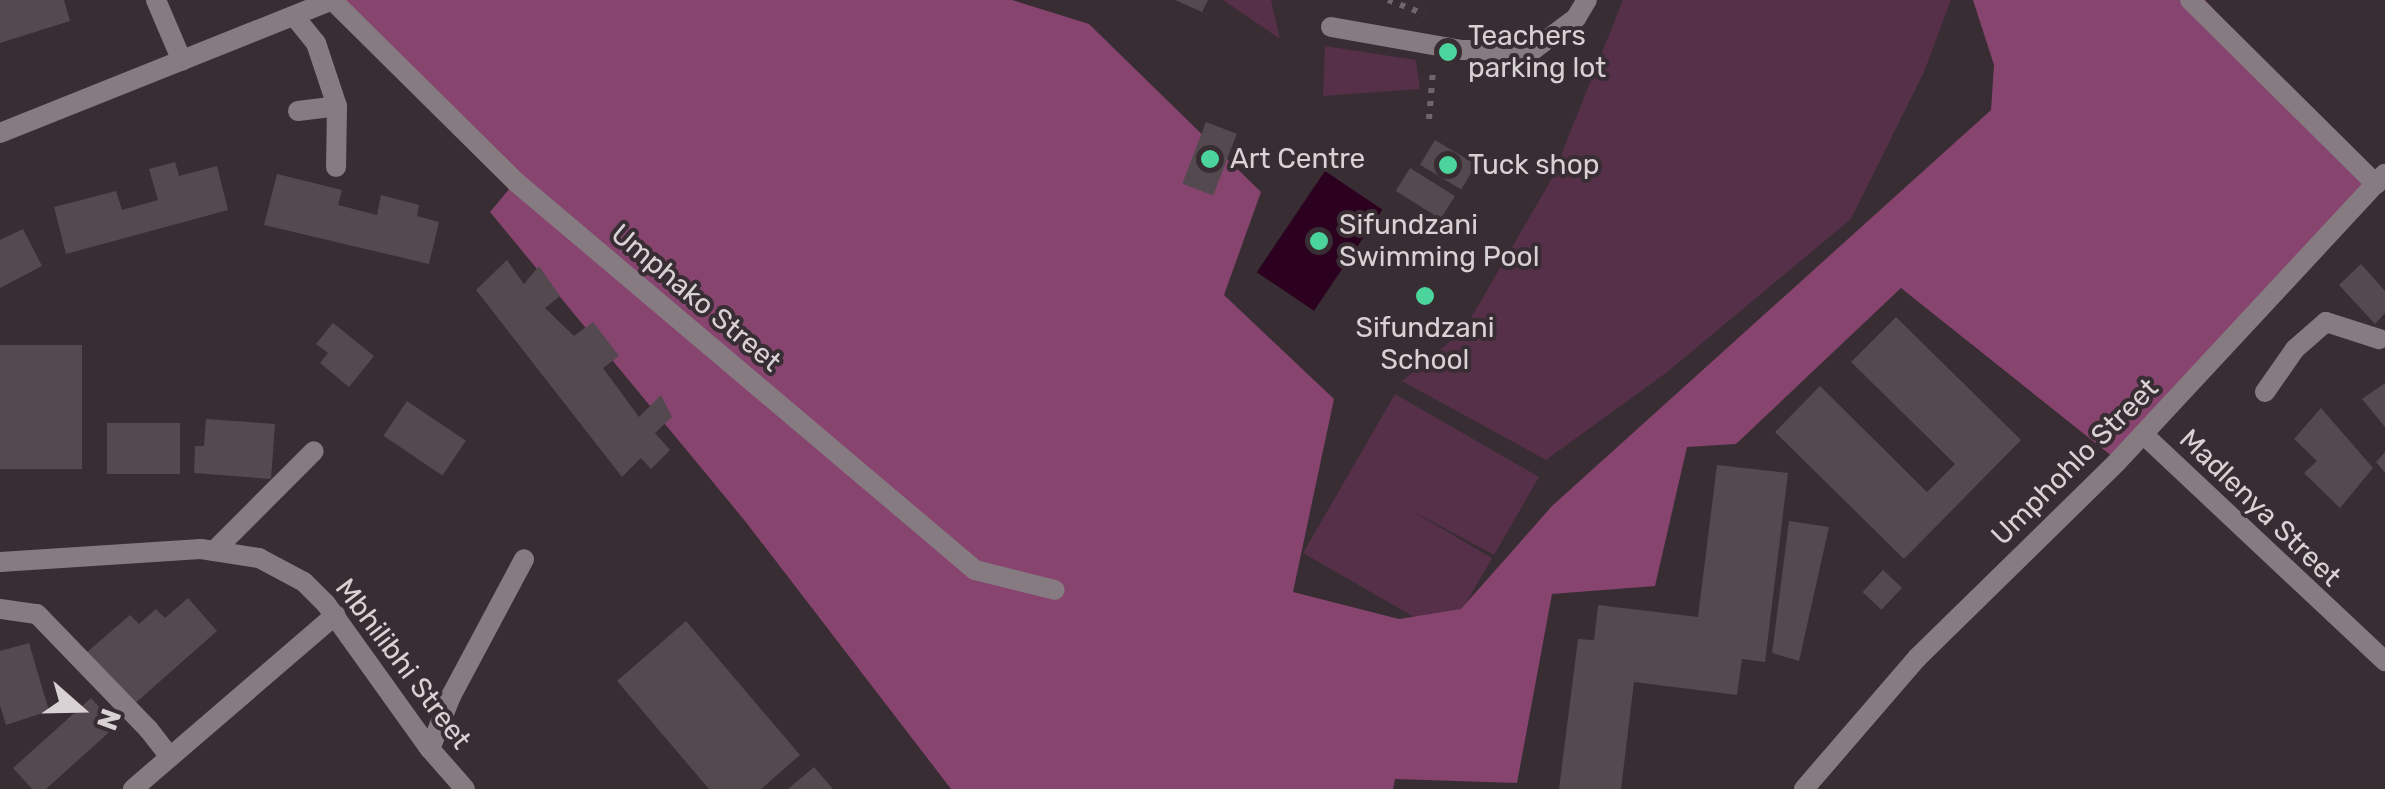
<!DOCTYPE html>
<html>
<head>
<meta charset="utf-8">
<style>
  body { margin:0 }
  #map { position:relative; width:2385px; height:789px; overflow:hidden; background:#372d33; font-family:Rubik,sans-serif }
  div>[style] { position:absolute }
  .green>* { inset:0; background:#553048 }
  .forest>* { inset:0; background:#87446f }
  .water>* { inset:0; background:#2c001f; transform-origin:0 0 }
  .building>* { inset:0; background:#53494f; transform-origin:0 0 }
  .path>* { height:6px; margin-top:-3px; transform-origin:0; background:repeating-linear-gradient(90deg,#6e666b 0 5px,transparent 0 13px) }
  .lane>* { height:20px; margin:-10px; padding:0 10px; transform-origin:10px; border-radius:10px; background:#867b81 }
  .street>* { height:20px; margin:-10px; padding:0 10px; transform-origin:10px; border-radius:10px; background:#867b81 }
  .dots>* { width:28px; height:28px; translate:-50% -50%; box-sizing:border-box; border:5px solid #372d33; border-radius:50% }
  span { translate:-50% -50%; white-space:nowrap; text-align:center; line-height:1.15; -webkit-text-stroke:8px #372d33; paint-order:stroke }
  .poi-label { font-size:28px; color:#d8d2d5 }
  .left { translate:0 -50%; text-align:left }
  .street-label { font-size:28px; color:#d8d2d5 }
  .north { position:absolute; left:30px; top:659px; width:100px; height:100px; -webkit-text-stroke:8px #372d33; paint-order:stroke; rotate:110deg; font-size:28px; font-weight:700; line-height:40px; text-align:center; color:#d8d2d5 }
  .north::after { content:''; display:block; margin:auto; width:35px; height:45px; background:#d8d2d5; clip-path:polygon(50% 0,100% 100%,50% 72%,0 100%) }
</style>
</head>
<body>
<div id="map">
  <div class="green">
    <div style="clip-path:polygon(1223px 0,1271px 0,1280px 39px)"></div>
    <div style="clip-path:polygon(1623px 0,1951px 0,1924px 72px,1851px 219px,1666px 373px,1546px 460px,1402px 381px,1464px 330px,1551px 180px)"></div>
    <div style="clip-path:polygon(1325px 46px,1416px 60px,1420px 89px,1323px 96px)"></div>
    <div style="clip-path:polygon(1395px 394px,1539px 477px,1494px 555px,1407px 508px,1492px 558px,1447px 636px,1303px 553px)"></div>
  </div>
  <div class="forest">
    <div style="clip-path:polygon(333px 0,1012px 0,1089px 24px,1261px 192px,1224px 295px,1334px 399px,1293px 592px,1399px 619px,1461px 609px,1552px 506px,1991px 110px,1994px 65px,1973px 0,2205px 0,2376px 184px,2118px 461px,1901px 288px,1736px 444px,1687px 447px,1655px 586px,1552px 594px,1517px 783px,1395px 779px,1393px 789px,951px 789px,745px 521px,490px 212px,515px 182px)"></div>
  </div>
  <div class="water">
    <div style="left:1325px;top:171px;width:69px;height:122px;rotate:34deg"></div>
  </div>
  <div class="building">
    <div style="clip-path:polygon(0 0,64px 0,70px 21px,0 43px)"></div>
    <div style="clip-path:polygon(1175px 0,1208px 0,1202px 12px)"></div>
    <div style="left:1206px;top:122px;width:33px;height:66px;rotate:21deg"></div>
    <div style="left:1435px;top:140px;width:48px;height:29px;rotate:31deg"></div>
    <div style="clip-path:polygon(175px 162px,179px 176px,217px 166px,228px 210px,66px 254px,54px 207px,116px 191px,122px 210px,158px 200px,149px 169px)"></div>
    <div style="left:1410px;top:168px;width:53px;height:27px;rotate:32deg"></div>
    <div style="clip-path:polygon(277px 174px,342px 190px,338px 205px,377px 215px,381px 195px,419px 205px,417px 216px,439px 222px,429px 264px,264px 225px)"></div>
    <div style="clip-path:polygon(23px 229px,42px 266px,0 288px,0 240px)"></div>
    <div style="clip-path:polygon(507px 260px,524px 284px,539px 266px,560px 296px,545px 308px,574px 336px,593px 322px,619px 356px,603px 368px,639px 417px,661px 395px,672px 417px,655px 433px,670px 450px,651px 469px,641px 458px,622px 477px,476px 290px)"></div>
    <div style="clip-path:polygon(2361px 264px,2385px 291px,2385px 313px,2375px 324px,2339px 285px)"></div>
    <div style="clip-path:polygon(1896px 317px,2021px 440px,1904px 559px,1775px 432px,1820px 386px,1927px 492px,1955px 464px,1851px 362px)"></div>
    <div style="clip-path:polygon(333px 323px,374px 356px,349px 387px,320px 363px,328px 353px,316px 344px)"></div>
    <div style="left:82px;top:345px;width:124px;height:83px;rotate:90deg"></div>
    <div style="clip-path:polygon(2385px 383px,2385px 427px,2362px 399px)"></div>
    <div style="left:407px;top:401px;width:71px;height:42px;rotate:34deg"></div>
    <div style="clip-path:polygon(2321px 408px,2373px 468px,2340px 508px,2304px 473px,2317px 461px,2294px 439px)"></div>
    <div style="clip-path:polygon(206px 419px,275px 424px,271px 479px,194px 473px,195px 446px,204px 446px)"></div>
    <div style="left:107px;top:423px;width:73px;height:51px"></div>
    <div style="clip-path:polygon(2385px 452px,2385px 473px,2376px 462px)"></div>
    <div style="clip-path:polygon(1717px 465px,1788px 473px,1765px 662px,1742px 659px,1737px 695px,1634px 682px,1621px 789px,1559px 789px,1578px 639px,1594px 640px,1598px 605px,1698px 617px)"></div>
    <div style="clip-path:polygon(1789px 521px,1829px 527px,1799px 661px,1772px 653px)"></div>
    <div style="left:1883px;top:570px;width:26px;height:30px;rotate:43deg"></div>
    <div style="clip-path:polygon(188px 598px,217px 631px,132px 706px,86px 653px,130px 615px,139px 624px,156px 609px,165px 618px)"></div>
    <div style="clip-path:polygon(686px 621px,800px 755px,761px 789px,709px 789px,617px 681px)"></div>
    <div style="clip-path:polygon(29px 643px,49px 711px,6px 725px,0 705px,0 651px)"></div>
    <div style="clip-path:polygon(91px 698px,116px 726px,46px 789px,32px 789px,13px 768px)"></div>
    <div style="clip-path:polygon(814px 767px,833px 789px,788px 789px)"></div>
  </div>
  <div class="path">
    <div style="left:1388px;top:0;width:39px;rotate:21deg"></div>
    <div style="left:1429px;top:119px;width:49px;rotate:-85.3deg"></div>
  </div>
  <div class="lane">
    <div style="left:1331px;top:27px;width:133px;rotate:10deg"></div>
    <div style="left:1462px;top:50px;width:71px"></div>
    <div style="left:1533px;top:50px;width:54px;rotate:-36.7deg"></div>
    <div style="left:1576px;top:18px;width:21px;rotate:-59deg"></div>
  </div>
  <div class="street">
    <div style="left:156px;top:0;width:66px;rotate:66.9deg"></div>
    <div style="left:332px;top:0;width:259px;rotate:44.7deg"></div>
    <div style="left:516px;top:182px;width:601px;rotate:40.21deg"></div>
    <div style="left:975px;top:570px;width:82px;rotate:14deg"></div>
    <div style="left:2190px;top:0;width:262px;rotate:44.7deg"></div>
    <div style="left:294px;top:16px;width:35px;rotate:51deg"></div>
    <div style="left:316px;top:43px;width:66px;rotate:71.6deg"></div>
    <div style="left:337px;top:106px;width:61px;rotate:90.9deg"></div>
    <div style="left:298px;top:111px;width:39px;rotate:-7deg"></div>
    <div style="left:0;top:133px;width:359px;rotate:-21.8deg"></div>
    <div style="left:2265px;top:392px;width:52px;rotate:-55.1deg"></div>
    <div style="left:2295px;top:349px;width:41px;rotate:-41.1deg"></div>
    <div style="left:2326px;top:322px;width:56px;rotate:17.8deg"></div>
    <div style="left:2143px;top:434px;width:332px;rotate:43.2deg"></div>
    <div style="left:214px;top:551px;width:141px;rotate:-45deg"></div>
    <div style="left:0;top:562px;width:201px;rotate:-3.7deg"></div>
    <div style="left:201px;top:549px;width:59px;rotate:8.8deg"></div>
    <div style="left:259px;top:558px;width:51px;rotate:28.1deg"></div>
    <div style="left:304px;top:582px;width:31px;rotate:45deg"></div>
    <div style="left:326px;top:604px;width:178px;rotate:54.4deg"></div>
    <div style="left:430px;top:749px;width:53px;rotate:48.8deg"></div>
    <div style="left:0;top:609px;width:37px;rotate:8deg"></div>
    <div style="left:37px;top:614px;width:161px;rotate:46deg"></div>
    <div style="left:149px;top:730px;width:34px;rotate:52deg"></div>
    <div style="left:430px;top:749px;width:57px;rotate:-68.4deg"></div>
    <div style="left:451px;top:696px;width:155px;rotate:-61.9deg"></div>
    <div style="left:133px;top:789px;width:267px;rotate:-40.7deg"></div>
    <div style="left:1804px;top:789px;width:173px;rotate:-49.2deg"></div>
    <div style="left:1917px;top:658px;width:281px;rotate:-44.4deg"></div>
    <div style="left:2118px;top:461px;width:392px;rotate:-47.1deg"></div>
  </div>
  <div class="dots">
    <div style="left:1448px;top:52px;background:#4bd49b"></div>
    <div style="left:1210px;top:159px;background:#4bd49b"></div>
    <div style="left:1448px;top:165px;background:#4bd49b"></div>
    <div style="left:1319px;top:241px;background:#4bd49b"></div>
    <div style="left:1425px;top:296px;background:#4bd49b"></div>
  </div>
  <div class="poi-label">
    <span class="left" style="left:1468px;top:52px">Teachers<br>parking lot</span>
    <span class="left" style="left:1230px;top:159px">Art Centre</span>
    <span class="left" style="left:1468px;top:165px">Tuck shop</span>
    <span class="left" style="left:1339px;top:241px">Sifundzani<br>Swimming Pool</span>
    <span style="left:1425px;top:344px">Sifundzani<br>School</span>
  </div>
  <div class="street-label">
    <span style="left:696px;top:298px;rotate:40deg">Umphako Street</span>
    <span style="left:2075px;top:462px;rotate:-45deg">Umphohlo Street</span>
    <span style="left:2260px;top:508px;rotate:44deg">Madlenya Street</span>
    <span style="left:403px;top:664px;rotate:53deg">Mbhilibhi Street</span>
  </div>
  <div class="north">N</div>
</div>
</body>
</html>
